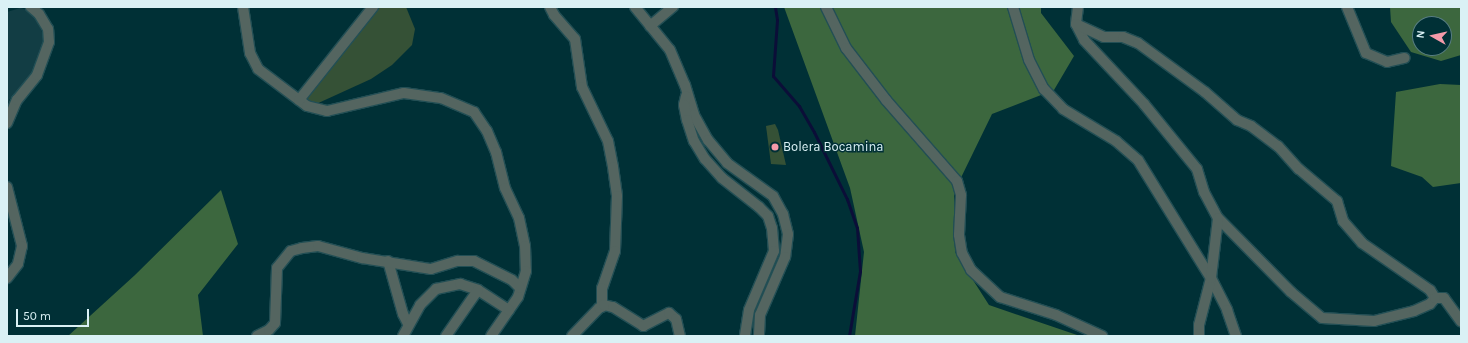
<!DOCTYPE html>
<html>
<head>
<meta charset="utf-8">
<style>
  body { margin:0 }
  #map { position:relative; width:1468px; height:343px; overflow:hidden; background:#003036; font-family:Karla,sans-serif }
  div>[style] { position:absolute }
  .built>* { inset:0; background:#123d44 }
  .green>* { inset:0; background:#355136 }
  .forest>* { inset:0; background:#3c673e }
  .stream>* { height:3px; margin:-1.5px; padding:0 1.5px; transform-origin:1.5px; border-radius:1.5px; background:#0b0e38 }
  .roads { filter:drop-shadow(1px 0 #234f55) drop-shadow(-1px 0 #234f55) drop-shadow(0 1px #234f55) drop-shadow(0 -1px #234f55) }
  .minor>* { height:10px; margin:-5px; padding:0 5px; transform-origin:5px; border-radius:5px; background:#546560 }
  .dots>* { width:11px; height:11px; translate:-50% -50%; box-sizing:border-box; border:2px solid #003036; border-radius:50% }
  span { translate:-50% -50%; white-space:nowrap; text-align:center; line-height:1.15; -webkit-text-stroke:3px #003036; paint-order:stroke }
  .poi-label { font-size:13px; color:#daf1f5 }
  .left { translate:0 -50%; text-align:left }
  .frame { position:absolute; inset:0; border:8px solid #daf1f5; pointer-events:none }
  .north { position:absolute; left:1412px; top:16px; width:40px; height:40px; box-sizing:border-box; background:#003036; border:1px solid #577d82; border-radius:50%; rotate:278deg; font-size:11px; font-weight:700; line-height:16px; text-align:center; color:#daf1f5 }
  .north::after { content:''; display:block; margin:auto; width:14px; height:18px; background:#f39aa9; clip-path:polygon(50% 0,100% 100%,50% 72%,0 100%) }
  .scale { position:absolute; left:16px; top:309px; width:73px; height:18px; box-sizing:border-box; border:2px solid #daf1f5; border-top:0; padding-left:5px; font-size:12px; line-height:14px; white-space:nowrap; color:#daf1f5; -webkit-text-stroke:3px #003036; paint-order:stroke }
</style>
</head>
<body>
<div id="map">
  <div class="built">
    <div style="clip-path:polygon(20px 8px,32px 11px,45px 38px,34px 72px,9px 100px,7px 107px,7px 12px)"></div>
  </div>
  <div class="green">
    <div style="clip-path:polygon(380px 7px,406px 7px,415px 29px,412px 45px,392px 65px,371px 79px,314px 105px,305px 98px)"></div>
    <div style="clip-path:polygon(775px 124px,778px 130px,786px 165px,771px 164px,766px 126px)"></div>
  </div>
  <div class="forest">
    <div style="clip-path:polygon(784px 7px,1041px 7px,1041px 13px,1074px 56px,1054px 90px,992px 114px,954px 192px,955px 252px,989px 305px,1080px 336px,855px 336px,864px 252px,850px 188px)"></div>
    <div style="clip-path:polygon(evenodd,1390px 7px,1461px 7px,1461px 55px,1441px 61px,1411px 52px,1391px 22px,1390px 7px,1420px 24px,1444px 24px,1444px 48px,1420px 48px,1420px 24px)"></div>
    <div style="clip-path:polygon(1440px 84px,1461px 85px,1461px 183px,1433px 187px,1422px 177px,1391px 166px,1396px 92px)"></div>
    <div style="clip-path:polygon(221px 190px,238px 244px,198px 295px,203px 336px,68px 336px,135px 275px)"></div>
  </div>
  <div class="stream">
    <div style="left:775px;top:7px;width:13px;rotate:81deg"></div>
    <div style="left:777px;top:20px;width:56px;rotate:94.1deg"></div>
    <div style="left:773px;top:76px;width:40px;rotate:49deg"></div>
    <div style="left:799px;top:106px;width:30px;rotate:60deg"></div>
    <div style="left:814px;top:132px;width:75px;rotate:63.8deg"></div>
    <div style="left:847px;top:199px;width:31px;rotate:71deg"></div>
    <div style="left:857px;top:228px;width:43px;rotate:86deg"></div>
    <div style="left:860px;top:271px;width:66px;rotate:99.6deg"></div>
  </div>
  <div class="roads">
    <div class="minor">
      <div style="left:243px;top:7px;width:47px;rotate:81.3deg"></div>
      <div style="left:250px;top:53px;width:18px;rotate:63deg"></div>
      <div style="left:258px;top:69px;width:61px;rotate:37.1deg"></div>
      <div style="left:307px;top:106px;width:21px;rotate:14deg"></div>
      <div style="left:327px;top:111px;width:79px;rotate:-13.2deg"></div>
      <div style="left:404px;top:93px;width:37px;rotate:8deg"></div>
      <div style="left:441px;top:98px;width:36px;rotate:23deg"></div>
      <div style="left:474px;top:112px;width:23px;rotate:56deg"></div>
      <div style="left:487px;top:131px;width:23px;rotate:67deg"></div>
      <div style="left:496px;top:152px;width:37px;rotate:76deg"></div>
      <div style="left:505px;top:188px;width:33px;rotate:65deg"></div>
      <div style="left:519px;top:218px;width:29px;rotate:78deg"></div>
      <div style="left:525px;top:246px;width:25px;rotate:88deg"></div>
      <div style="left:526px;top:271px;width:27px;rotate:107deg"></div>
      <div style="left:518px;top:297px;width:47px;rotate:124.7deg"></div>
      <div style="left:550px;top:7px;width:9px;rotate:63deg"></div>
      <div style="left:554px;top:15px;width:32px;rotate:49deg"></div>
      <div style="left:575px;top:39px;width:49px;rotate:81.7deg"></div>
      <div style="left:582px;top:87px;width:60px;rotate:64.3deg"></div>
      <div style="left:608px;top:141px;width:26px;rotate:79deg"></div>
      <div style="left:613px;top:167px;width:29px;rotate:82deg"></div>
      <div style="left:617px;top:196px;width:55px;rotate:92.1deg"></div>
      <div style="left:615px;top:251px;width:39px;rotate:109deg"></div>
      <div style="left:602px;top:288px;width:19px;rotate:90deg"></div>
      <div style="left:635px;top:7px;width:55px;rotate:50.9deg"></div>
      <div style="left:670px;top:50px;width:38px;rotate:67deg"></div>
      <div style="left:685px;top:85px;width:31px;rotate:73deg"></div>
      <div style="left:694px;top:115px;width:29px;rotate:61deg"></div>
      <div style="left:708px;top:140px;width:30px;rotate:50deg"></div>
      <div style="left:727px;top:163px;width:57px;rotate:35.7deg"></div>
      <div style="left:773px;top:196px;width:21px;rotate:61deg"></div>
      <div style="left:783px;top:214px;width:21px;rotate:76deg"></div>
      <div style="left:788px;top:234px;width:23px;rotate:97deg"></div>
      <div style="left:785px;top:257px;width:63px;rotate:113.3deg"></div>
      <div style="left:760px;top:315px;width:21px;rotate:93deg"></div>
      <div style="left:826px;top:7px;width:46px;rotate:64deg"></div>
      <div style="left:846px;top:48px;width:66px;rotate:52.4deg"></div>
      <div style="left:886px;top:100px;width:108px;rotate:48.8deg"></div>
      <div style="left:957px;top:181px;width:15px;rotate:74deg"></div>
      <div style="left:961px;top:195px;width:40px;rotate:92.9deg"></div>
      <div style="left:959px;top:235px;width:18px;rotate:81deg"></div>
      <div style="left:962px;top:253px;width:19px;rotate:62deg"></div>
      <div style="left:971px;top:270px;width:40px;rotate:43deg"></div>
      <div style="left:1000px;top:297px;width:59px;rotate:17.8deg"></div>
      <div style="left:1056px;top:315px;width:51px;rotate:24.5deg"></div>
      <div style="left:1013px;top:7px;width:55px;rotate:73.2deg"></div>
      <div style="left:1029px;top:60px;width:33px;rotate:63deg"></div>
      <div style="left:1044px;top:89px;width:28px;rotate:46deg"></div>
      <div style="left:1063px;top:109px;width:62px;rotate:31.1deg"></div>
      <div style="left:1116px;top:141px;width:29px;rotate:41deg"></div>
      <div style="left:1138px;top:160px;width:139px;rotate:58.3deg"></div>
      <div style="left:1211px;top:278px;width:36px;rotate:63deg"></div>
      <div style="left:1227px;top:310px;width:28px;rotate:71deg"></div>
      <div style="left:1078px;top:7px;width:17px;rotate:97deg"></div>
      <div style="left:1076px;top:24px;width:18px;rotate:63deg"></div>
      <div style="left:1084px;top:40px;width:88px;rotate:46.8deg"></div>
      <div style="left:1144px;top:104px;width:84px;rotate:50.8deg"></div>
      <div style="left:1197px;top:169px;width:24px;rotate:73deg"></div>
      <div style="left:1204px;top:192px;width:30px;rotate:62deg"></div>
      <div style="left:1218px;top:218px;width:104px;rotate:45.4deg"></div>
      <div style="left:1291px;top:292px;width:40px;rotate:40deg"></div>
      <div style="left:1322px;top:318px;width:52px;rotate:3.3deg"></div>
      <div style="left:1374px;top:321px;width:41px;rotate:-14deg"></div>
      <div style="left:1414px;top:311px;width:17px;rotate:-24deg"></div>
      <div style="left:1430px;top:304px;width:8px;rotate:-50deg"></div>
      <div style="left:1347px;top:7px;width:50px;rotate:67.6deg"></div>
      <div style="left:1366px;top:53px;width:23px;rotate:23deg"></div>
      <div style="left:1387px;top:62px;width:18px;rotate:-13deg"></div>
      <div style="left:1076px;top:24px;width:31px;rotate:25deg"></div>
      <div style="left:1104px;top:37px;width:19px"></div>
      <div style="left:1123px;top:37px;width:16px;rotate:22deg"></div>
      <div style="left:1138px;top:43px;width:83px;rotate:36.2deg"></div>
      <div style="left:1205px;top:92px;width:43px;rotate:41.2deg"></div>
      <div style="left:1237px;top:120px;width:15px;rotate:23deg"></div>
      <div style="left:1251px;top:126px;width:34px;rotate:37deg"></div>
      <div style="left:1278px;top:146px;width:31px;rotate:48deg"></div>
      <div style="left:1299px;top:169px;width:50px;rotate:40.1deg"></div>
      <div style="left:1337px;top:201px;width:21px;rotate:73deg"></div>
      <div style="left:1343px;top:221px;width:29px;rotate:49deg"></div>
      <div style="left:1362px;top:243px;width:83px;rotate:34.7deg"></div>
      <div style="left:1430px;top:290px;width:9px;rotate:58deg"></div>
      <div style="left:1435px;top:298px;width:9px"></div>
      <div style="left:1444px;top:298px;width:29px;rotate:54deg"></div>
      <div style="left:650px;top:26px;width:30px;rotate:-40deg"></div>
      <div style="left:686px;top:96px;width:9px;rotate:103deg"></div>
      <div style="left:684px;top:105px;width:15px;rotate:79deg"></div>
      <div style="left:687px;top:120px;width:22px;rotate:72deg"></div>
      <div style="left:694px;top:141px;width:21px;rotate:59deg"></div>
      <div style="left:705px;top:159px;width:25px;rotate:48deg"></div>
      <div style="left:722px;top:178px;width:47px;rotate:38.1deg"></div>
      <div style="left:759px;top:207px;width:13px;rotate:45deg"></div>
      <div style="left:768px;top:216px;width:13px;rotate:72deg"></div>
      <div style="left:772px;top:228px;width:23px;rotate:85deg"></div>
      <div style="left:774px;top:251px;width:64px;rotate:113deg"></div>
      <div style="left:749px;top:310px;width:26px;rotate:99deg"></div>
      <div style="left:299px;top:100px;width:119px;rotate:-51.5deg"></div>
      <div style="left:7px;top:123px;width:25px;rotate:-67deg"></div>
      <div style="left:17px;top:100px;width:32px;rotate:-51deg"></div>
      <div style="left:37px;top:75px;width:35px;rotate:-70deg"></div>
      <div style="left:49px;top:42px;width:13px;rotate:-94deg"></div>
      <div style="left:48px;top:29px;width:17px;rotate:-121deg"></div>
      <div style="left:39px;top:14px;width:11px;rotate:-139deg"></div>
      <div style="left:7px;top:187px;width:61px;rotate:75.7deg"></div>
      <div style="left:22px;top:246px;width:18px;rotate:103deg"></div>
      <div style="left:18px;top:264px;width:18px;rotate:128deg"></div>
      <div style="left:388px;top:261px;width:55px;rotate:74.2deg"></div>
      <div style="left:403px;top:314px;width:11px;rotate:63deg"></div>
      <div style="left:257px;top:336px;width:13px;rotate:-27deg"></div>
      <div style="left:269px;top:330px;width:9px;rotate:-49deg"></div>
      <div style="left:275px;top:323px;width:55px;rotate:-87.9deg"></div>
      <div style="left:277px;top:268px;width:22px;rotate:-51deg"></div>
      <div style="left:291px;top:251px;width:11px;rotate:-15deg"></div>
      <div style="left:302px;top:248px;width:16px;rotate:-7deg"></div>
      <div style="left:318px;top:246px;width:46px;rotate:15.3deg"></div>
      <div style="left:362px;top:258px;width:70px;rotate:9.1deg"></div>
      <div style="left:431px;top:269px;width:28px;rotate:-17deg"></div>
      <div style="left:458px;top:261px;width:16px"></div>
      <div style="left:474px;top:261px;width:42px;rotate:26.6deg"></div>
      <div style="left:512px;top:280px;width:11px;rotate:45deg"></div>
      <div style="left:403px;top:336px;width:35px;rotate:-61deg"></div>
      <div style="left:420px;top:305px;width:23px;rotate:-45deg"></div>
      <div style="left:436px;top:289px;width:25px;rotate:-12deg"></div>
      <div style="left:460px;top:284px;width:19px;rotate:18deg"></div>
      <div style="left:478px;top:290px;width:37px;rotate:33deg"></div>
      <div style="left:446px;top:336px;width:56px;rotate:-55.2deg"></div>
      <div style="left:572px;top:336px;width:39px;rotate:-46deg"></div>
      <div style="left:599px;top:308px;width:6px;rotate:-31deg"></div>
      <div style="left:604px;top:305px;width:9px;rotate:13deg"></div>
      <div style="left:613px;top:307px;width:36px;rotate:32deg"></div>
      <div style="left:643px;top:326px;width:29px;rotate:-27deg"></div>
      <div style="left:669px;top:313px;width:9px;rotate:41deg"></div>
      <div style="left:676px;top:319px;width:17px;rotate:77deg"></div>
      <div style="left:1199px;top:336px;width:11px;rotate:-90deg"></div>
      <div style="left:1199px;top:325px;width:49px;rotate:-75.7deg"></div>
      <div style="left:1211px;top:278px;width:60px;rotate:-83.3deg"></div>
    </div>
  </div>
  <div class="dots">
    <div style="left:775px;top:147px;background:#f39aa9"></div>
  </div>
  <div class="poi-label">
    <span class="left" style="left:783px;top:147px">Bolera Bocamina</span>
  </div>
  <div class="frame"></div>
  <div class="north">N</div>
  <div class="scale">50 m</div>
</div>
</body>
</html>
